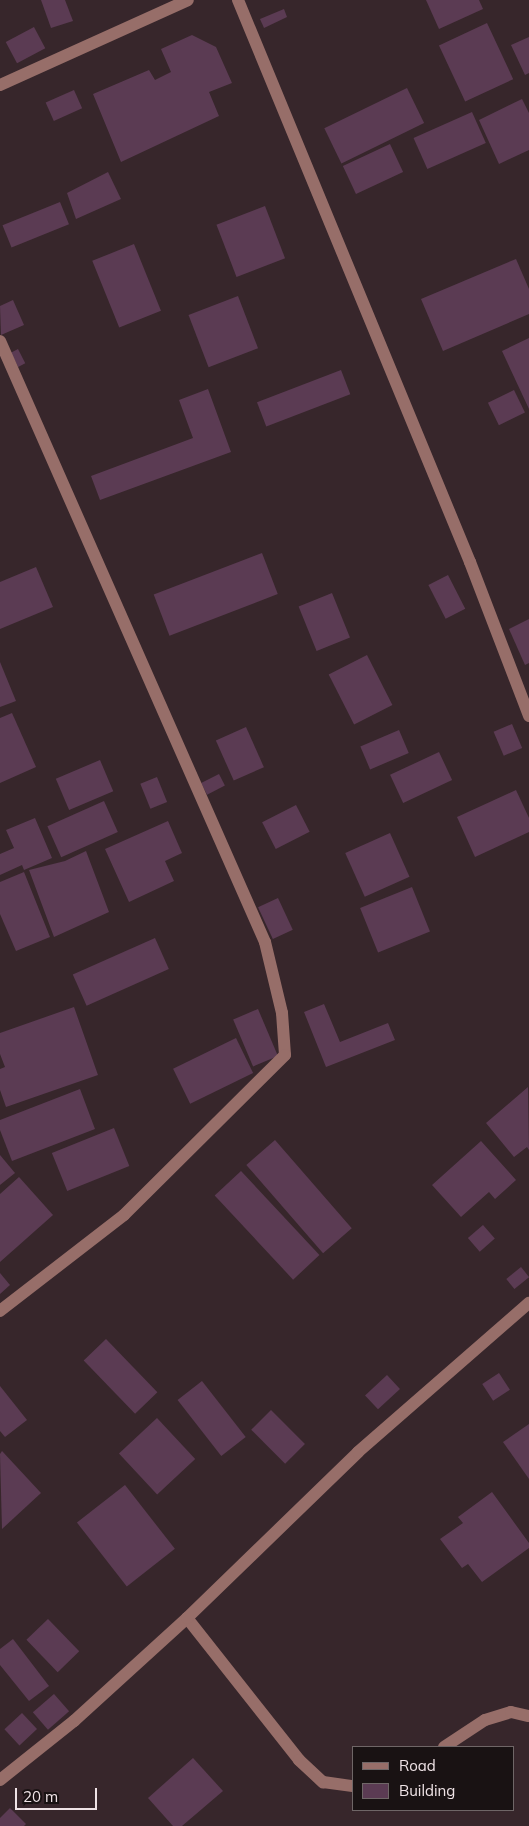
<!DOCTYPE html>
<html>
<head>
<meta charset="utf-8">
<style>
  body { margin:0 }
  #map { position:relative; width:529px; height:1826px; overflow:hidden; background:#37262b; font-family:Mulish,sans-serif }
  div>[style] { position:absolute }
  .building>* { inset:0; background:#5b3b53; transform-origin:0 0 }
  .minor>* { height:12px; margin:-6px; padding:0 6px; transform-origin:6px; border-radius:6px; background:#976e69 }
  span { translate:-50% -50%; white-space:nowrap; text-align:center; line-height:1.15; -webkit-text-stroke:4px #191213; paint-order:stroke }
  .legend { position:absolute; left:352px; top:1746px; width:162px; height:65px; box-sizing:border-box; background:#191213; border:1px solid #6f6667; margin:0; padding:6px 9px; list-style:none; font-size:15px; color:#efe3e6 }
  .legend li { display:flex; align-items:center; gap:10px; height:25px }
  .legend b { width:25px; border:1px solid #6f6667 }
  .scale { position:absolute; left:15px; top:1788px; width:82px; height:22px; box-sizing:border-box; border:2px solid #efe3e6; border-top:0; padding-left:6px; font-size:15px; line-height:18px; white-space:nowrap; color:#efe3e6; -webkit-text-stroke:4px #191213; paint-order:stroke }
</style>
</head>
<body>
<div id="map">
  <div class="building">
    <div style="clip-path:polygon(41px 0,65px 0,73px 21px,51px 28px)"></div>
    <div style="clip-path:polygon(426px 0,479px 0,483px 9px,439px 29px)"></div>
    <div style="clip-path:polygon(284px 9px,287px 17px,264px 28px,260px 19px)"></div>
    <div style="left:487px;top:23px;width:62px;height:53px;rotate:65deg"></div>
    <div style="left:34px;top:27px;width:24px;height:32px;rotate:62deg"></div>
    <div style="clip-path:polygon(192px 35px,216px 47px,232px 83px,209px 92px,219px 116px,121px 162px,93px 94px,149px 70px,155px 80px,171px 72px,161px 49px)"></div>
    <div style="clip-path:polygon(529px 37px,529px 73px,525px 75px,511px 45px)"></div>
    <div style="left:407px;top:88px;width:39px;height:92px;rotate:64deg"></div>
    <div style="left:74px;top:90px;width:20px;height:31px;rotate:66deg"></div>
    <div style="clip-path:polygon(522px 99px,529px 113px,529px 150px,499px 164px,479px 120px)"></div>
    <div style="left:472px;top:112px;width:34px;height:64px;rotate:66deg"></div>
    <div style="left:390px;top:144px;width:31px;height:52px;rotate:65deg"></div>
    <div style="clip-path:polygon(108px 172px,121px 199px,76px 219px,67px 193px)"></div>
    <div style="left:60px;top:202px;width:24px;height:62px;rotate:68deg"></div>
    <div style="left:265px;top:206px;width:56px;height:52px;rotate:69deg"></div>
    <div style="left:134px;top:244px;width:72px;height:45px;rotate:68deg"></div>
    <div style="clip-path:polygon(516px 259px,529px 289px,529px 314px,443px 351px,421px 299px)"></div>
    <div style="left:238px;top:296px;width:56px;height:53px;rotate:69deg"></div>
    <div style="clip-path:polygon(13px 300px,24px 325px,1px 335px,0 306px)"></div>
    <div style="clip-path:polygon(529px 338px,529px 409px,502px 351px)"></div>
    <div style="left:18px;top:349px;width:16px;height:8px;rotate:63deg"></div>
    <div style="left:341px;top:370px;width:26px;height:90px;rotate:69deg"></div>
    <div style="clip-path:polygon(208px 389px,231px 452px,100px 500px,91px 476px,193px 438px,179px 400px)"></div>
    <div style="left:514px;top:390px;width:25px;height:29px;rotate:64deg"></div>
    <div style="left:262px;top:553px;width:44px;height:116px;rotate:69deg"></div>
    <div style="clip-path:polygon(36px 567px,53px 607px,0 629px,0 582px)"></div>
    <div style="left:448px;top:575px;width:38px;height:22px;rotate:63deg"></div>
    <div style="left:332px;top:593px;width:48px;height:36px;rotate:68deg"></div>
    <div style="clip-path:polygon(529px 619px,529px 663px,525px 665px,509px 629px)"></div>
    <div style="left:367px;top:655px;width:56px;height:43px;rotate:63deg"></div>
    <div style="clip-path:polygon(0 662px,16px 701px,0 707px)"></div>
    <div style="clip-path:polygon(12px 713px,36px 767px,0 783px,0 718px)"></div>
    <div style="left:512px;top:724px;width:26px;height:20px;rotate:67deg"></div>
    <div style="left:246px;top:727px;width:44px;height:33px;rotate:66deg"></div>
    <div style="left:399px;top:730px;width:25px;height:42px;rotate:67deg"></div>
    <div style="left:439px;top:752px;width:31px;height:54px;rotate:65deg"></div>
    <div style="left:100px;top:760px;width:34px;height:48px;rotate:67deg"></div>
    <div style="left:219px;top:774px;width:13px;height:20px;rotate:63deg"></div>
    <div style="left:157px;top:777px;width:27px;height:18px;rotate:68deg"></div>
    <div style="clip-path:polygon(516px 790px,529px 818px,529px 832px,475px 857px,457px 817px)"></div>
    <div style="left:104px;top:801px;width:34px;height:62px;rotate:66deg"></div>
    <div style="left:296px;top:805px;width:30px;height:38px;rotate:63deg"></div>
    <div style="clip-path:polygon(35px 818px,52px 858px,24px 870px,22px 865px,0 875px,0 854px,14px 848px,6px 830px)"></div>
    <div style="clip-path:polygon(168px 821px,182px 853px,165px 861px,174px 881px,129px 902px,105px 849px)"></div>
    <div style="left:390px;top:833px;width:48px;height:49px;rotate:66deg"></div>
    <div style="clip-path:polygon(86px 851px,109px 912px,54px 937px,29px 870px,65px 861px)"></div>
    <div style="clip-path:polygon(24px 872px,50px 937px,16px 951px,0 914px,0 882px)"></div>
    <div style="left:412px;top:887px;width:48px;height:56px;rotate:68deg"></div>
    <div style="left:278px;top:898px;width:35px;height:22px;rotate:65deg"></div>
    <div style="left:155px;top:938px;width:34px;height:90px;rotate:66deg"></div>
    <div style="clip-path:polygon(324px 1004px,340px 1042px,388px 1023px,395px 1040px,326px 1067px,304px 1012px)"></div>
    <div style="clip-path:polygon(74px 1007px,98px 1075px,6px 1107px,0 1090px,0 1069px,5px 1067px,0 1054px,0 1033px)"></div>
    <div style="left:258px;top:1009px;width:51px;height:27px;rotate:67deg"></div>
    <div style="left:236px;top:1038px;width:39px;height:70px;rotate:64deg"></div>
    <div style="clip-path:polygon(528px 1087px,529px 1150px,527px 1147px,514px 1157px,486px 1123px)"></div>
    <div style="clip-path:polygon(80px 1089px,95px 1129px,12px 1161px,0 1130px,0 1120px)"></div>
    <div style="left:114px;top:1128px;width:41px;height:67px;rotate:68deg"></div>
    <div style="left:275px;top:1140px;width:117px;height:38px;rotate:49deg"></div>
    <div style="clip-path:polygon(481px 1141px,516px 1180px,495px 1199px,489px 1192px,461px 1217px,432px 1185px)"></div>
    <div style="clip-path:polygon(0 1155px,15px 1173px,0 1185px)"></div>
    <div style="left:241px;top:1171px;width:115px;height:36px;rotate:47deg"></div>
    <div style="clip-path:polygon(19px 1177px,53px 1215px,0 1262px,0 1194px)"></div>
    <div style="left:483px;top:1225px;width:18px;height:20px;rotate:49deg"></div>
    <div style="left:521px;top:1267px;width:13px;height:19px;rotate:51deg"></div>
    <div style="clip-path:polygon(0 1273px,10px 1285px,0 1294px)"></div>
    <div style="left:106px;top:1339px;width:74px;height:31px;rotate:46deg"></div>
    <div style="left:499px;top:1373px;width:20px;height:20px;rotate:57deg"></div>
    <div style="left:387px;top:1375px;width:19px;height:30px;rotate:47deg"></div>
    <div style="left:202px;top:1381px;width:71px;height:31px;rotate:52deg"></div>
    <div style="clip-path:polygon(0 1386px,27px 1420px,5px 1437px,0 1431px)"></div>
    <div style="left:271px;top:1410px;width:48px;height:28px;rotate:45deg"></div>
    <div style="left:157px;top:1418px;width:56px;height:52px;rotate:47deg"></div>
    <div style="clip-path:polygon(529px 1424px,529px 1479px,503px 1442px)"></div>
    <div style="clip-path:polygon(2px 1451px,41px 1493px,2px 1529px,0 1454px)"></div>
    <div style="left:125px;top:1485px;width:81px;height:61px;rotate:52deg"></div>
    <div style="clip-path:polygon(492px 1492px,529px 1543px,529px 1548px,482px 1582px,468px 1564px,462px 1568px,440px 1539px,463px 1523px,458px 1517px)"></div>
    <div style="left:48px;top:1619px;width:45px;height:30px;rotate:46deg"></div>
    <div style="clip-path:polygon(13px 1639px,49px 1686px,29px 1701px,0 1665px,0 1649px)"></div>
    <div style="left:54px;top:1694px;width:23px;height:28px;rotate:49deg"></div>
    <div style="left:22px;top:1713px;width:22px;height:24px;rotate:47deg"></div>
    <div style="clip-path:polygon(193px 1758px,223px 1791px,182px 1826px,173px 1826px,148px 1798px)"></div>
    <div style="clip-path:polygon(10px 1808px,26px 1824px,24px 1826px,0 1826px,0 1818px)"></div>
  </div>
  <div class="minor">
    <div style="left:238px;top:0;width:608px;rotate:67.57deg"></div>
    <div style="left:470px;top:562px;width:165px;rotate:69deg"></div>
    <div style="left:0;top:85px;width:206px;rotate:-24.3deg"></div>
    <div style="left:0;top:341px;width:657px;rotate:66.21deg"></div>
    <div style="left:265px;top:942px;width:73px;rotate:76.5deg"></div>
    <div style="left:282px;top:1013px;width:42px;rotate:85.9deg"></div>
    <div style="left:285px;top:1055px;width:227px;rotate:135.2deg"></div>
    <div style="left:124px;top:1215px;width:157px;rotate:142.3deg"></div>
    <div style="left:187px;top:1618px;width:181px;rotate:51.7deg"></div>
    <div style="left:299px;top:1760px;width:33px;rotate:43deg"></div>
    <div style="left:323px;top:1782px;width:30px;rotate:8deg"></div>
    <div style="left:444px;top:1747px;width:49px;rotate:-33.4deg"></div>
    <div style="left:485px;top:1720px;width:27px;rotate:-17deg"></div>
    <div style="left:511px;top:1712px;width:18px;rotate:13deg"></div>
    <div style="left:0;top:1780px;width:95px;rotate:-38.6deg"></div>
    <div style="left:74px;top:1721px;width:153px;rotate:-42.3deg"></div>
    <div style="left:187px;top:1618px;width:238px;rotate:-44.1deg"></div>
    <div style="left:358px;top:1452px;width:227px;rotate:-41.1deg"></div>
  </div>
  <ul class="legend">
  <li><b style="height:6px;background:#976e69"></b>Road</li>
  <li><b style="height:14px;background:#5b3b53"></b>Building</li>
  </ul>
  <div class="scale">20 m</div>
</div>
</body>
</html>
